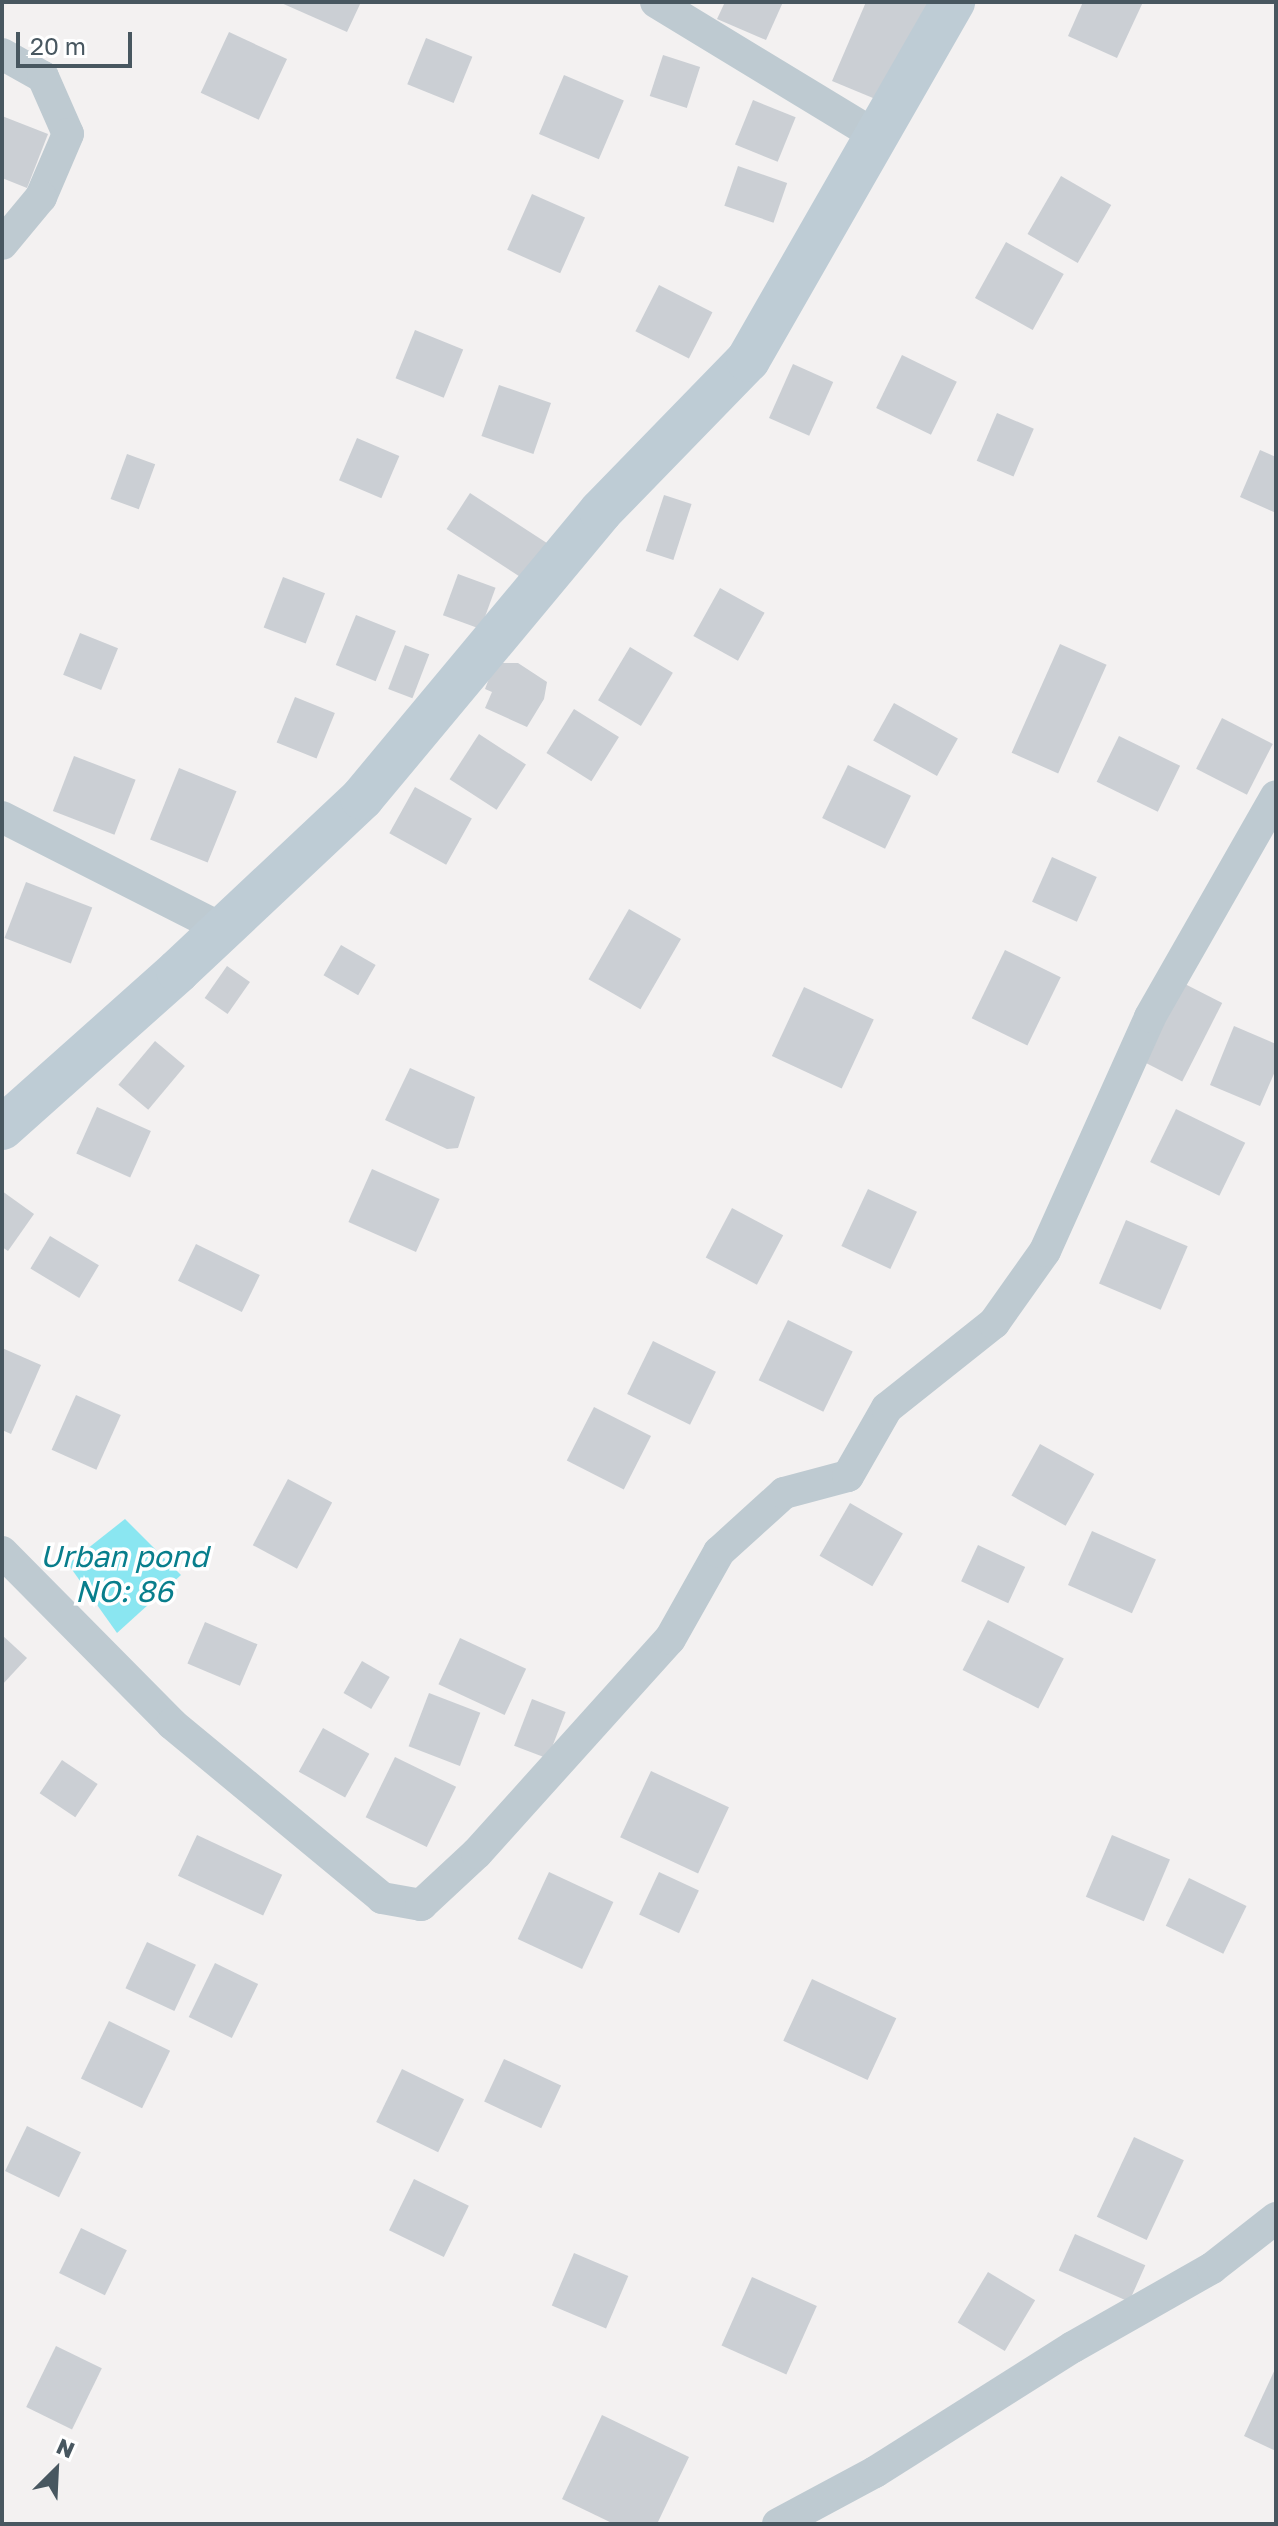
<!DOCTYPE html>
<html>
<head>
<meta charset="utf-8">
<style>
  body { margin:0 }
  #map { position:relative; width:1278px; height:2526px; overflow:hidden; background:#f3f1f1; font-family:"Golos Text",sans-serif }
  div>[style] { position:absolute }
  .water>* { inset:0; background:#8ae6f1 }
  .building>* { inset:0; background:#cbcfd4; transform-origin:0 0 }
  .street>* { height:32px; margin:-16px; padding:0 16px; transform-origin:16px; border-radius:16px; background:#becad1 }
  .secondary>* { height:44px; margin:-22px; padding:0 22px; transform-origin:22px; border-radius:22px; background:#beccd5 }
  span { translate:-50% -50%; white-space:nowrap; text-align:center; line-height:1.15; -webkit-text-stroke:7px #fff; paint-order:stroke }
  .water-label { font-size:30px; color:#087e8c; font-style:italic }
  .frame { position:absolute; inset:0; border:4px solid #485760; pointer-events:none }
  .north { position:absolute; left:16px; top:2430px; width:80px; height:80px; -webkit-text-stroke:6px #fff; paint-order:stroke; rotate:24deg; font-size:22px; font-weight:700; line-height:32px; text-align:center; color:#485760 }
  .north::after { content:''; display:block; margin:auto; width:28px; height:36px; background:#485760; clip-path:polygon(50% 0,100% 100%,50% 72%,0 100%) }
  .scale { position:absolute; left:16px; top:32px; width:116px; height:36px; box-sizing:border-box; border:4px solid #485760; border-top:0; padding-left:10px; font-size:24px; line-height:28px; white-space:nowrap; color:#485760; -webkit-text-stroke:6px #fff; paint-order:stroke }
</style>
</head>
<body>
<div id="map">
  <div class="water">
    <div style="clip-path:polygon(125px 1519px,181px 1575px,117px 1633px,68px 1564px)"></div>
  </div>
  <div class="building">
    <div style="clip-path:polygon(279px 2px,361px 2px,347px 32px)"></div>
    <div style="clip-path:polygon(725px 2px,783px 2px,766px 40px,717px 19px)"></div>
    <div style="clip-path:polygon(866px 2px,928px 4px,885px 103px,832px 81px)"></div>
    <div style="clip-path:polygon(1083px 2px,1143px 2px,1117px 58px,1068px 36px)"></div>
    <div style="left:229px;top:32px;width:64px;height:67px;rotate:25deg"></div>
    <div style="left:426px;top:38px;width:50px;height:50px;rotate:22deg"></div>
    <div style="left:663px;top:55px;width:39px;height:43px;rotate:18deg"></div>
    <div style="left:564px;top:75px;width:65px;height:64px;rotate:23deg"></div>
    <div style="left:753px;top:100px;width:46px;height:48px;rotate:22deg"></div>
    <div style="clip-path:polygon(2px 116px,48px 134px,27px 188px,2px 178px)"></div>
    <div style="left:738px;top:166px;width:52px;height:42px;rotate:19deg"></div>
    <div style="left:1061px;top:176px;width:58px;height:67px;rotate:30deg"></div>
    <div style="left:532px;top:194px;width:58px;height:61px;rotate:24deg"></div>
    <div style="left:1006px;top:242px;width:66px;height:64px;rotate:29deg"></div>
    <div style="left:659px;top:285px;width:60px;height:52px;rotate:27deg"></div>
    <div style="left:415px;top:330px;width:52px;height:52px;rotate:22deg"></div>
    <div style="left:902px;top:355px;width:61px;height:59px;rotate:26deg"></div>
    <div style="left:793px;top:364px;width:44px;height:59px;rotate:24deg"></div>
    <div style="left:499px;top:385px;width:55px;height:54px;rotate:19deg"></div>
    <div style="left:997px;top:413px;width:40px;height:52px;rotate:23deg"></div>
    <div style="left:357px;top:438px;width:46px;height:46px;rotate:23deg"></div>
    <div style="clip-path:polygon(1260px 450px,1276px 457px,1276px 513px,1240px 497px)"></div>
    <div style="left:127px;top:454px;width:30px;height:48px;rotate:20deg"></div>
    <div style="left:470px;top:493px;width:93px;height:43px;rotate:33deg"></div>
    <div style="left:664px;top:495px;width:29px;height:59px;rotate:18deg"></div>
    <div style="left:458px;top:574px;width:40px;height:44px;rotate:20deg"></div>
    <div style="left:283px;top:577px;width:45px;height:54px;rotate:21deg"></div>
    <div style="left:720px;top:588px;width:51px;height:55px;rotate:29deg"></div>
    <div style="left:356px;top:615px;width:43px;height:54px;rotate:22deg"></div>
    <div style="left:80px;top:633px;width:41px;height:45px;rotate:22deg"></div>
    <div style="left:1060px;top:644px;width:51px;height:119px;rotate:24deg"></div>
    <div style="left:405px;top:645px;width:26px;height:47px;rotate:21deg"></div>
    <div style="left:630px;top:647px;width:50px;height:62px;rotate:31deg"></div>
    <div style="clip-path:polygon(495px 663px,518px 663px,547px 682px,544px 699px,527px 727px,485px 708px,492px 692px,485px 689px)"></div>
    <div style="left:295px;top:697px;width:43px;height:49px;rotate:22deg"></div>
    <div style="left:894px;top:703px;width:73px;height:43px;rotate:29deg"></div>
    <div style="left:574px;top:709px;width:53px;height:52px;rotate:32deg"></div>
    <div style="left:1222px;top:718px;width:57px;height:57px;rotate:27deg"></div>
    <div style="left:479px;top:734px;width:56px;height:54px;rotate:33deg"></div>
    <div style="left:1119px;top:736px;width:68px;height:51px;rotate:26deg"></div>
    <div style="left:74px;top:756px;width:66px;height:59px;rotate:21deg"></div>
    <div style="left:848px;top:765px;width:70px;height:59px;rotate:26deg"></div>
    <div style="left:179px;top:768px;width:62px;height:77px;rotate:22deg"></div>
    <div style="left:415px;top:787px;width:65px;height:53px;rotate:29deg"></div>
    <div style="left:1052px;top:857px;width:49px;height:49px;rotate:24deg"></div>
    <div style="left:26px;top:882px;width:71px;height:60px;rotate:21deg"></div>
    <div style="left:629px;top:909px;width:60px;height:81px;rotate:30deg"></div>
    <div style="left:341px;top:945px;width:40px;height:35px;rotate:30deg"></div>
    <div style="left:1005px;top:950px;width:62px;height:76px;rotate:26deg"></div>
    <div style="left:227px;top:966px;width:28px;height:39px;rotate:35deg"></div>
    <div style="left:1183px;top:983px;width:44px;height:88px;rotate:27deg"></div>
    <div style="left:804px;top:987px;width:77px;height:76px;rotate:25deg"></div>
    <div style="clip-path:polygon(1234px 1026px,1276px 1044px,1276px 1069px,1260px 1106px,1210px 1085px)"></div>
    <div style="left:155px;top:1041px;width:39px;height:57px;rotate:40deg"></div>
    <div style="clip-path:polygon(410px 1068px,475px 1097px,458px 1148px,447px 1149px,385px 1120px)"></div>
    <div style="left:97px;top:1107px;width:59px;height:51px;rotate:24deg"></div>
    <div style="left:1176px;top:1109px;width:77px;height:59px;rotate:26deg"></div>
    <div style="left:372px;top:1169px;width:74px;height:58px;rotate:24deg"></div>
    <div style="left:868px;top:1189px;width:54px;height:63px;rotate:25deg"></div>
    <div style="clip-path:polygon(2px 1191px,34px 1214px,8px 1251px,2px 1247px)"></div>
    <div style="left:732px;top:1208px;width:58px;height:56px;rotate:28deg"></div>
    <div style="left:1126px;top:1220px;width:67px;height:69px;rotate:23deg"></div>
    <div style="left:50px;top:1236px;width:57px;height:38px;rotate:31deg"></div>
    <div style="left:196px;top:1244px;width:71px;height:41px;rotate:26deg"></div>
    <div style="left:788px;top:1320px;width:72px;height:67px;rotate:26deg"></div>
    <div style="left:653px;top:1341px;width:70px;height:59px;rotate:26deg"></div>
    <div style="clip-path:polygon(2px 1348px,41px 1365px,11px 1434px,2px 1430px)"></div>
    <div style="left:76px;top:1395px;width:49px;height:60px;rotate:24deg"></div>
    <div style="left:594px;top:1407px;width:64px;height:60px;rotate:27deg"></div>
    <div style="left:1040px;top:1444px;width:62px;height:59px;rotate:29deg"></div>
    <div style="left:288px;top:1479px;width:50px;height:75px;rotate:28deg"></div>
    <div style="left:850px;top:1503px;width:61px;height:61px;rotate:30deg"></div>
    <div style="left:1092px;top:1531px;width:70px;height:59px;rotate:24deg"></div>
    <div style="left:978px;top:1545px;width:52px;height:40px;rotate:25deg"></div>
    <div style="left:988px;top:1620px;width:85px;height:56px;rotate:27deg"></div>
    <div style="left:205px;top:1622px;width:57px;height:45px;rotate:23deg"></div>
    <div style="clip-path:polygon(2px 1635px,27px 1658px,2px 1685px)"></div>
    <div style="left:460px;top:1638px;width:73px;height:51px;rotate:25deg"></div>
    <div style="left:362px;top:1661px;width:32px;height:37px;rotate:30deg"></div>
    <div style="left:429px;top:1693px;width:55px;height:57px;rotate:21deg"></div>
    <div style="left:532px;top:1699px;width:36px;height:50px;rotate:21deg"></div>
    <div style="left:323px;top:1728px;width:53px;height:50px;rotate:29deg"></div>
    <div style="left:395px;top:1757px;width:68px;height:67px;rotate:26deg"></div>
    <div style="left:62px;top:1760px;width:43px;height:40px;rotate:34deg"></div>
    <div style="left:651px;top:1771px;width:86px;height:73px;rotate:25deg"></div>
    <div style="left:197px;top:1835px;width:94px;height:45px;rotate:25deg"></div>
    <div style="left:1112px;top:1835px;width:63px;height:67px;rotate:23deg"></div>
    <div style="left:549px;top:1872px;width:71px;height:74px;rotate:25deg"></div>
    <div style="left:659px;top:1872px;width:44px;height:47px;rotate:25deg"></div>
    <div style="left:1189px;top:1878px;width:64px;height:53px;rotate:26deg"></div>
    <div style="left:147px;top:1942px;width:54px;height:51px;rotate:25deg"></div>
    <div style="left:215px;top:1963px;width:48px;height:60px;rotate:26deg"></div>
    <div style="left:812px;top:1979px;width:93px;height:68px;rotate:25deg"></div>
    <div style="left:109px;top:2021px;width:68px;height:64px;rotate:26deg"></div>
    <div style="left:504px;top:2059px;width:63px;height:47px;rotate:25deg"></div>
    <div style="left:402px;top:2069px;width:69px;height:59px;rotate:26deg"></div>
    <div style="left:27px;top:2126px;width:60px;height:50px;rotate:26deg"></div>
    <div style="left:1134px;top:2137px;width:55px;height:88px;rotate:25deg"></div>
    <div style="left:414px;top:2179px;width:61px;height:57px;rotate:26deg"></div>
    <div style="left:81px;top:2228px;width:51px;height:50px;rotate:26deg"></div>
    <div style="left:1075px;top:2234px;width:77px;height:40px;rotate:24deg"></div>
    <div style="left:574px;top:2253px;width:59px;height:57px;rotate:23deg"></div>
    <div style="left:988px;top:2272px;width:55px;height:59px;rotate:31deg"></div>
    <div style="left:752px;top:2277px;width:71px;height:75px;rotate:24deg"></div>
    <div style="left:56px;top:2346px;width:51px;height:68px;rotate:26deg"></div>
    <div style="clip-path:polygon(1276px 2367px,1276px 2451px,1244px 2436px)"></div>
    <div style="clip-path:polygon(602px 2415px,689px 2457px,657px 2524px,614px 2524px,562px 2499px)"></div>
  </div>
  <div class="street">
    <div style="left:656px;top:2px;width:258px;rotate:31.3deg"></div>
    <div style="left:2px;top:54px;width:47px;rotate:29.3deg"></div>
    <div style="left:43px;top:77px;width:62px;rotate:66.3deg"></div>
    <div style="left:68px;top:134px;width:69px;rotate:113.2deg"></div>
    <div style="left:41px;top:197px;width:61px;rotate:129.7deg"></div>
    <div style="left:2px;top:817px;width:248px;rotate:26.9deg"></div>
    <div style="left:2px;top:1552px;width:242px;rotate:45.3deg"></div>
    <div style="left:172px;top:1724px;width:273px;rotate:39.6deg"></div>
    <div style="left:382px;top:1898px;width:40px;rotate:10deg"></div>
    <div style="left:421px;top:1905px;width:76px;rotate:-42.9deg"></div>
    <div style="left:477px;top:1853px;width:288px;rotate:-48deg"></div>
    <div style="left:670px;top:1639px;width:100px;rotate:-60.6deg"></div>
    <div style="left:719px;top:1552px;width:88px;rotate:-42.2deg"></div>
    <div style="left:784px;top:1493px;width:66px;rotate:-14.9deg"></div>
    <div style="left:848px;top:1476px;width:78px;rotate:-60.2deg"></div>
    <div style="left:887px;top:1408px;width:137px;rotate:-38.5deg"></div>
    <div style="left:994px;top:1323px;width:88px;rotate:-54.7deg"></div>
    <div style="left:1045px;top:1251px;width:256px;rotate:-65.8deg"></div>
    <div style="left:1150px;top:1017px;width:254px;rotate:-60.3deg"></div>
    <div style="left:778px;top:2524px;width:110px;rotate:-28.2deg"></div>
    <div style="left:875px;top:2472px;width:234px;rotate:-32.3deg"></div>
    <div style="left:1073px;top:2347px;width:160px;rotate:-29.6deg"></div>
    <div style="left:1212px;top:2268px;width:81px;rotate:-38deg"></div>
  </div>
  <div class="secondary">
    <div style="left:2px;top:1128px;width:236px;rotate:-41.7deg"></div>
    <div style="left:178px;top:971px;width:253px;rotate:-43.2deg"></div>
    <div style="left:362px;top:798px;width:373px;rotate:-50.2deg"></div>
    <div style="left:601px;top:511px;width:211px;rotate:-45.8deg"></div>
    <div style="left:748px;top:360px;width:413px;rotate:-60.2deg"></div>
  </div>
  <div class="water-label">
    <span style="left:124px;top:1573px">Urban pond<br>NO: 86</span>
  </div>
  <div class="frame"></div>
  <div class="north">N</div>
  <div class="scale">20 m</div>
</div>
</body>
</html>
